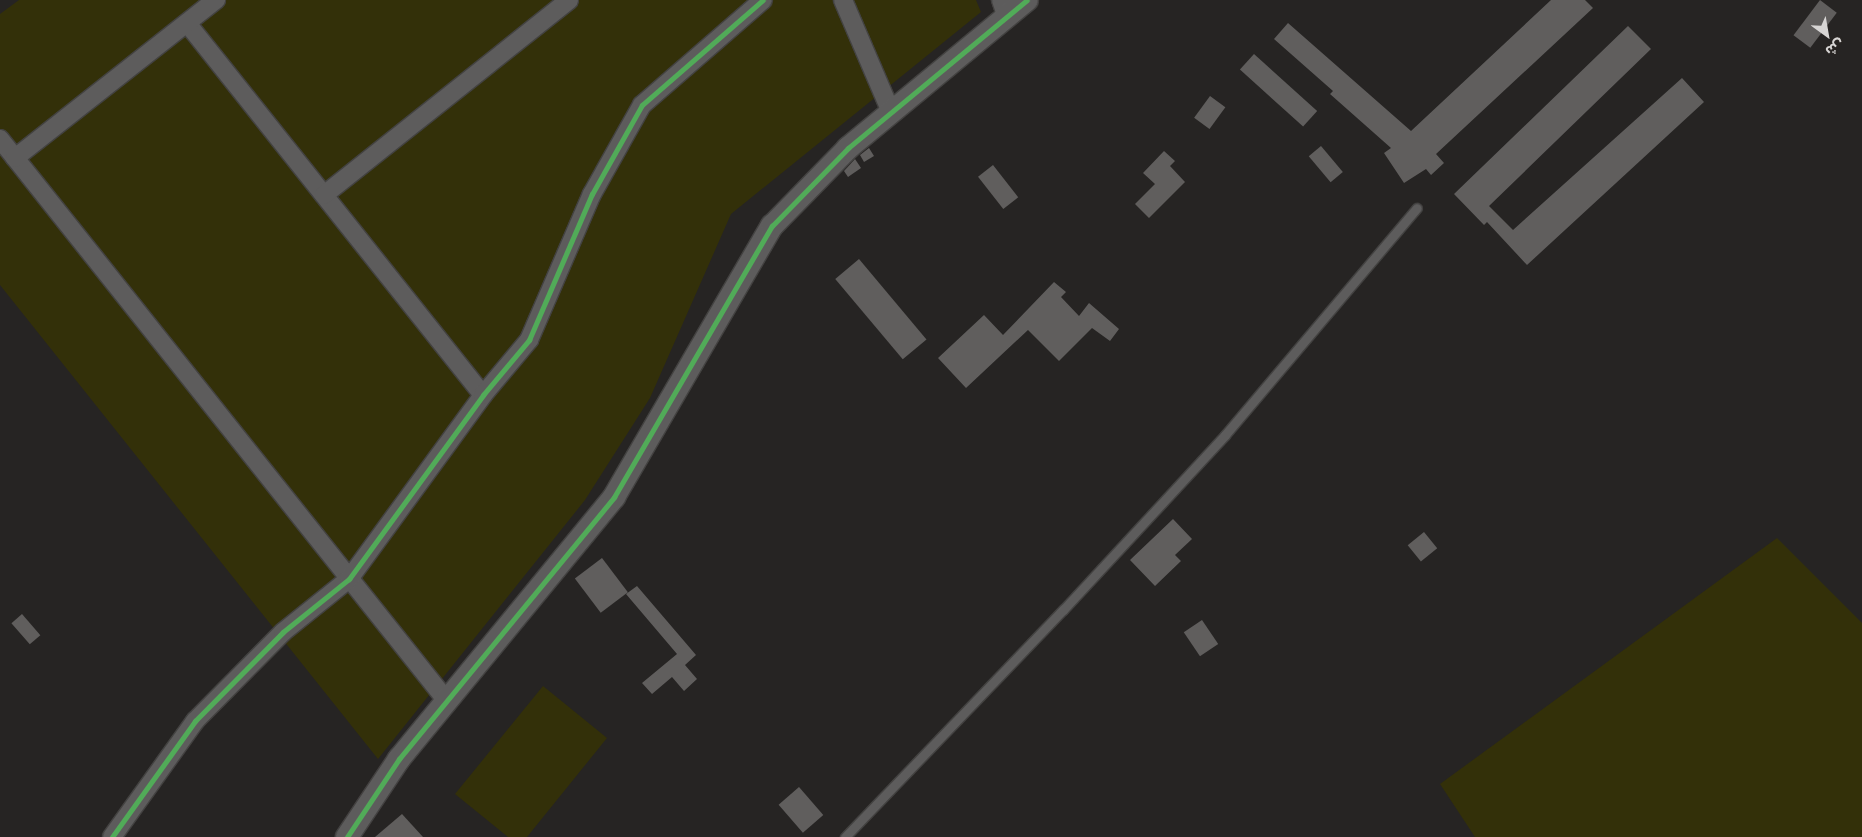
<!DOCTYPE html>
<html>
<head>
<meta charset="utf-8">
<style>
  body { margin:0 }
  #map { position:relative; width:1862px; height:837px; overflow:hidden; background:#262423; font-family:Poppins,"Noto Sans Arabic",sans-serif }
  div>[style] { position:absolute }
  .green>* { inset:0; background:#333009 }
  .building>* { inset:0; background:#605e5d; transform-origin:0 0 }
  .roads { filter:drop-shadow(1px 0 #434241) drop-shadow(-1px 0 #434241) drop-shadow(0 1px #434241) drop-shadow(0 -1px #434241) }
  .service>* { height:9px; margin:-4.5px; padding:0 4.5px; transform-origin:4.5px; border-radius:4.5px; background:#5d5c5c }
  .minor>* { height:18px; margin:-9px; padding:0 9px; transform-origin:9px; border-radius:9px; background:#5d5c5c }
  .tertiary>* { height:22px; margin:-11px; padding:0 11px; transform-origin:11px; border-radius:11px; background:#5d5c5c }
  .cycleway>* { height:5px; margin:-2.5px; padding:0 2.5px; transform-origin:2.5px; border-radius:2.5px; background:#51ab58 }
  span { translate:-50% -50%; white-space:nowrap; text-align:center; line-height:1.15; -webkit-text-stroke:5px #272422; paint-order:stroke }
  .north { position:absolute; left:1802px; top:10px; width:50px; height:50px; -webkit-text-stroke:4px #272422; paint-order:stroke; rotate:148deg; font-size:14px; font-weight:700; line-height:20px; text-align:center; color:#d7d5d4 }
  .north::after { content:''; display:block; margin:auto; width:18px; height:22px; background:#d7d5d4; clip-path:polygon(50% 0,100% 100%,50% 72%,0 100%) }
</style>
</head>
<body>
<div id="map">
  <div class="green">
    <div style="clip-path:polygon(19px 0,976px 0,981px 12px,731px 214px,650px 398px,585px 500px,378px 759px,0 285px,0 14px)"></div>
    <div style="clip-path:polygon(1777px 538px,1862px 623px,1862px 837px,1475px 837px,1440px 784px)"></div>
    <div style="clip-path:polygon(543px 686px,607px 738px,527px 837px,508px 837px,455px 794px)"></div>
  </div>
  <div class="building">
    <div style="clip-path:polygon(1551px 0,1585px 0,1593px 8px,1436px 154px,1444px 163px,1431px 175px,1426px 169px,1404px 183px,1384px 153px,1391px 148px,1330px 94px,1333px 91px,1274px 39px,1288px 23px,1411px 131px)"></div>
    <div style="left:1820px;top:0;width:21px;height:44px;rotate:37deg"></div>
    <div style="clip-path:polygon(1628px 26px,1651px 49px,1489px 206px,1513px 230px,1682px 78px,1704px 102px,1527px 265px,1487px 222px,1484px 225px,1454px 194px)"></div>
    <div style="left:1254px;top:54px;width:85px;height:21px;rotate:42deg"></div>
    <div style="left:1210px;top:96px;width:19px;height:27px;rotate:36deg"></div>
    <div style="left:1321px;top:146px;width:34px;height:16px;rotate:50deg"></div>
    <div style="clip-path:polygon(869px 148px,874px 156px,864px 162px,860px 155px)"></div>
    <div style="clip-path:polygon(1164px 151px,1175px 161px,1170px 166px,1185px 182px,1149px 218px,1135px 204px,1155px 184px,1143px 173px)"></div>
    <div style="clip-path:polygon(855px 159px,861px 168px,848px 177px,844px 171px)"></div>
    <div style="left:993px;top:165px;width:41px;height:19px;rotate:52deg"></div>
    <div style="left:859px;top:259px;width:105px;height:31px;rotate:50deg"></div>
    <div style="clip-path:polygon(1054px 282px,1066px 292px,1061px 297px,1079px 316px,1089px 303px,1119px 329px,1110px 341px,1092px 328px,1059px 361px,1028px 330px,966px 388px,938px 358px,984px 315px,1003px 335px)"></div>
    <div style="clip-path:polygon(1173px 519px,1192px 539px,1175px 555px,1181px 561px,1155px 586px,1130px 560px)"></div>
    <div style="left:1424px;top:532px;width:21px;height:21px;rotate:51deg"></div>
    <div style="left:602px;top:558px;width:43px;height:34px;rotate:53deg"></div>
    <div style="clip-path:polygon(637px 586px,696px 655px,685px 665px,697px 679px,684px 691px,672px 677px,652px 694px,642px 683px,677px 654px,626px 594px)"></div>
    <div style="left:22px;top:614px;width:28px;height:14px;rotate:49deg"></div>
    <div style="left:1202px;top:620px;width:29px;height:22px;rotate:56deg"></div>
    <div style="left:799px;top:787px;width:37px;height:27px;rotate:49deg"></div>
    <div style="clip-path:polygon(402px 814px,423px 837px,375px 837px)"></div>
  </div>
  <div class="roads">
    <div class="service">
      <div style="left:845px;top:837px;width:315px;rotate:-46.2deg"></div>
      <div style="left:1063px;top:610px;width:238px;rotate:-47.2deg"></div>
      <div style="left:1225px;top:435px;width:297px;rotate:-49.8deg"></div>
    </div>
    <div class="minor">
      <div style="left:843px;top:0;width:122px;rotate:66.8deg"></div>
      <div style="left:1001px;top:0;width:18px;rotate:71deg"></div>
      <div style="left:187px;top:23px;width:475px;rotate:51.5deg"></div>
      <div style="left:0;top:139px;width:717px;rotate:51.51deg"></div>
      <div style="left:15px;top:158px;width:256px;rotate:-38.2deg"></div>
      <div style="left:324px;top:195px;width:313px;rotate:-38.5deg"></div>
      <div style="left:112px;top:837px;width:143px;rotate:-54.4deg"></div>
      <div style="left:195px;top:721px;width:125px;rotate:-45.3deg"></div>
      <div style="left:283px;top:632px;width:85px;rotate:-38.8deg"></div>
      <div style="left:349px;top:579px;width:228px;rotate:-53.9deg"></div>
      <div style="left:483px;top:395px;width:72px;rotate:-50.1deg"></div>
      <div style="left:529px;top:340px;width:159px;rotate:-66.7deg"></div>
      <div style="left:592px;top:194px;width:102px;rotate:-60.7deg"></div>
      <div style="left:642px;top:105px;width:160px;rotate:-41deg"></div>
    </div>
    <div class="tertiary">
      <div style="left:347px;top:837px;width:94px;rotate:-56.3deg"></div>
      <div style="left:399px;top:759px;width:339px;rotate:-50.6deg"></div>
      <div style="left:614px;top:497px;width:314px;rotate:-59.8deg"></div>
      <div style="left:772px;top:226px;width:109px;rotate:-45.7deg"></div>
      <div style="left:848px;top:148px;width:232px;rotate:-39.6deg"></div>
    </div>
  </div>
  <div class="cycleway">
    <div style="left:112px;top:837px;width:143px;rotate:-54.4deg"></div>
    <div style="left:195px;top:721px;width:125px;rotate:-45.3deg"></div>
    <div style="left:283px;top:632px;width:85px;rotate:-38.8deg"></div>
    <div style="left:349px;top:579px;width:228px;rotate:-53.9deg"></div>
    <div style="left:483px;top:395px;width:72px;rotate:-50.1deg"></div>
    <div style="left:529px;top:340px;width:159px;rotate:-66.7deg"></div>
    <div style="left:592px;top:194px;width:102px;rotate:-60.7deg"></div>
    <div style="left:642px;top:105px;width:160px;rotate:-41deg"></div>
    <div style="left:347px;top:837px;width:94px;rotate:-56.3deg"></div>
    <div style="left:399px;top:759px;width:339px;rotate:-50.6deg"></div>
    <div style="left:614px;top:497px;width:314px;rotate:-59.8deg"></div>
    <div style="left:772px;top:226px;width:109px;rotate:-45.7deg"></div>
    <div style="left:848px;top:148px;width:232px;rotate:-39.6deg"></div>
  </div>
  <div class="north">ش</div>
</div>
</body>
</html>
